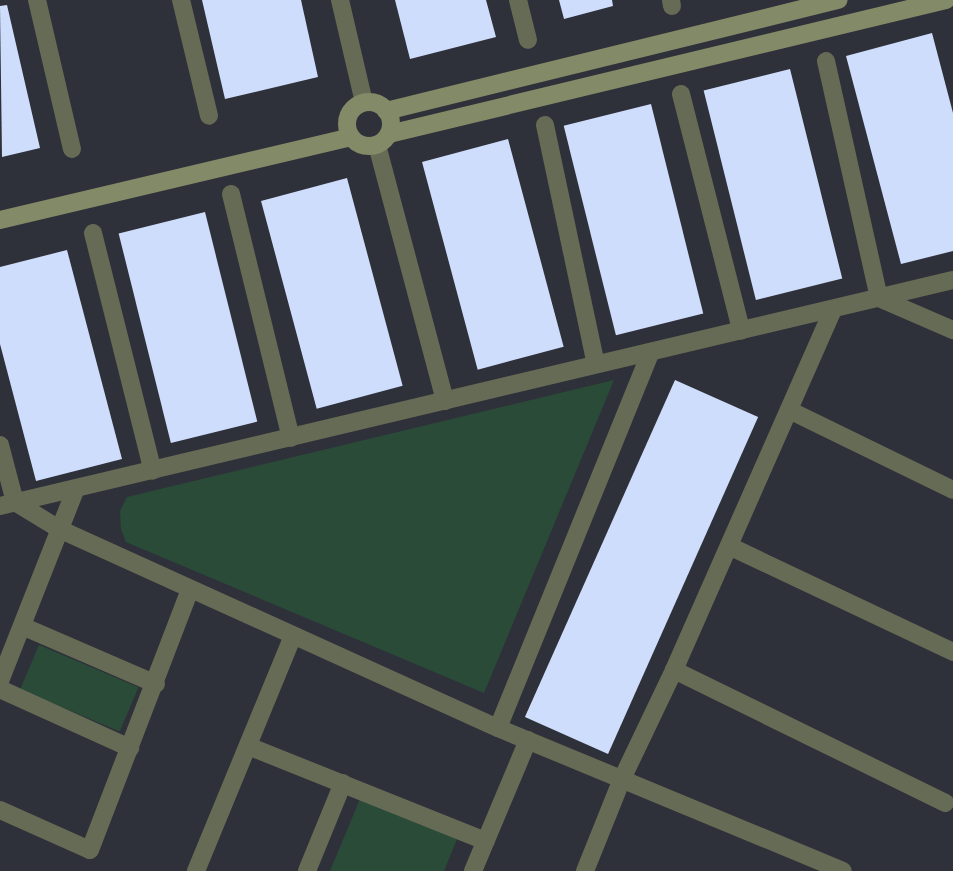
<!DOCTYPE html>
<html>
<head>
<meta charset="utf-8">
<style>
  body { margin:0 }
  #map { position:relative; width:953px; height:871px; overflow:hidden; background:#2e3139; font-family:Manrope,sans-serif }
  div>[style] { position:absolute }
  .green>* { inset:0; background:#2b4b39; transform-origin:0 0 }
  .building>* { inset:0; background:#cfddfc; transform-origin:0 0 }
  .street>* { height:18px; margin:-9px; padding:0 9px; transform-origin:9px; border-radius:9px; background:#666b55 }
  .secondary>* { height:18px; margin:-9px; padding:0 9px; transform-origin:9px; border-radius:9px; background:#838a67 }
  .secondary>.ring { margin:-9px; padding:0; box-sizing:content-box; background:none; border:18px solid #838a67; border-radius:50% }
  span { translate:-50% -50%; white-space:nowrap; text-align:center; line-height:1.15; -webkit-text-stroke:7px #24272f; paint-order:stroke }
</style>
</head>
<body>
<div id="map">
  <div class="green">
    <div style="clip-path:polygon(614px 380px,484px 693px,126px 542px,121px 529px,120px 511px,127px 497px)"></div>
    <div style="left:39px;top:645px;width:108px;height:48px;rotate:23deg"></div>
    <div style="clip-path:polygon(360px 799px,457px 839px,444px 871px,330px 871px)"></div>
  </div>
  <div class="building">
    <div style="clip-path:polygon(202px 0,301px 0,318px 77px,225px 99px)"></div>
    <div style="clip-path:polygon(395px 0,486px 0,496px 37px,410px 59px)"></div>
    <div style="clip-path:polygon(559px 0,612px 0,613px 6px,564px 19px)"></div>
    <div style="clip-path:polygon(7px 5px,40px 148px,2px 157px,0 6px)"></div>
    <div style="clip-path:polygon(932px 33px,953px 113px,953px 251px,901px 264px,846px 56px)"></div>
    <div style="left:790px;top:69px;width:216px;height:89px;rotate:76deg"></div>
    <div style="left:651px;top:104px;width:216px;height:90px;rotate:76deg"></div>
    <div style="left:508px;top:139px;width:215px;height:89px;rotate:75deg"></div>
    <div style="left:347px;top:178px;width:215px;height:89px;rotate:75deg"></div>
    <div style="left:205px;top:212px;width:216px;height:89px;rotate:76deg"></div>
    <div style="clip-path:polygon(67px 250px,122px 459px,36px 481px,0 344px,0 267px)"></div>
    <div style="left:675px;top:380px;width:91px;height:369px;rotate:24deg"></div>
  </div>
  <div class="street">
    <div style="left:37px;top:0;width:153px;rotate:76.8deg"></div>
    <div style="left:181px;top:0;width:119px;rotate:76.4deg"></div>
    <div style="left:340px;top:0;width:105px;rotate:76.8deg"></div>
    <div style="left:518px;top:0;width:41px;rotate:76deg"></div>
    <div style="left:671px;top:0;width:6px;rotate:81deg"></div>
    <div style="left:826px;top:61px;width:243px;rotate:77.4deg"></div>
    <div style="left:879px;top:298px;width:81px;rotate:23.4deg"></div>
    <div style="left:681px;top:94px;width:244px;rotate:75.7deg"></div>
    <div style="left:545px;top:125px;width:244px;rotate:78deg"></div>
    <div style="left:377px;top:145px;width:265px;rotate:75.1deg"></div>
    <div style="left:231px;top:194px;width:251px;rotate:76.2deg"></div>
    <div style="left:93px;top:233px;width:245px;rotate:75.9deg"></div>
    <div style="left:789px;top:410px;width:182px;rotate:26deg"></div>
    <div style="left:0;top:445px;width:59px;rotate:75.3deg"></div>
    <div style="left:15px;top:502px;width:52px;rotate:31.5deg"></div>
    <div style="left:59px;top:529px;width:482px;rotate:24.4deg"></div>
    <div style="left:498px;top:728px;width:373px;rotate:22.5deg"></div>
    <div style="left:0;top:506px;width:979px;rotate:-13.34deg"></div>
    <div style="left:729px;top:546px;width:248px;rotate:25.3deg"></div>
    <div style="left:22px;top:626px;width:146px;rotate:23.4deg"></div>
    <div style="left:674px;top:670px;width:302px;rotate:26.1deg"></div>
    <div style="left:0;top:681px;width:204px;rotate:-68.5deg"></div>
    <div style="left:0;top:689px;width:143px;rotate:24.4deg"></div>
    <div style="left:498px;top:728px;width:406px;rotate:-67.9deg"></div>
    <div style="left:248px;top:746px;width:256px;rotate:21.8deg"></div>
    <div style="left:0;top:810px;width:98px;rotate:24deg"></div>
    <div style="left:90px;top:850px;width:279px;rotate:-69deg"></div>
    <div style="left:196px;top:871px;width:254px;rotate:-67.6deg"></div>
    <div style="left:307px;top:871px;width:95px;rotate:-67.8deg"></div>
    <div style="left:473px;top:871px;width:142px;rotate:-67.2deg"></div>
    <div style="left:585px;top:871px;width:99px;rotate:-68.1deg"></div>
    <div style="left:622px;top:779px;width:121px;rotate:-64.5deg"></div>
    <div style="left:674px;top:670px;width:394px;rotate:-66.2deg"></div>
  </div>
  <div class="secondary">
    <div class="ring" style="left:347px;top:102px;width:26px;height:26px"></div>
    <div style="left:386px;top:111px;width:466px;rotate:-13.8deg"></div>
    <div style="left:389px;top:134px;width:573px;rotate:-13.53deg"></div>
    <div style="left:0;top:220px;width:360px;rotate:-13.3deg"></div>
  </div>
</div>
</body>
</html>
